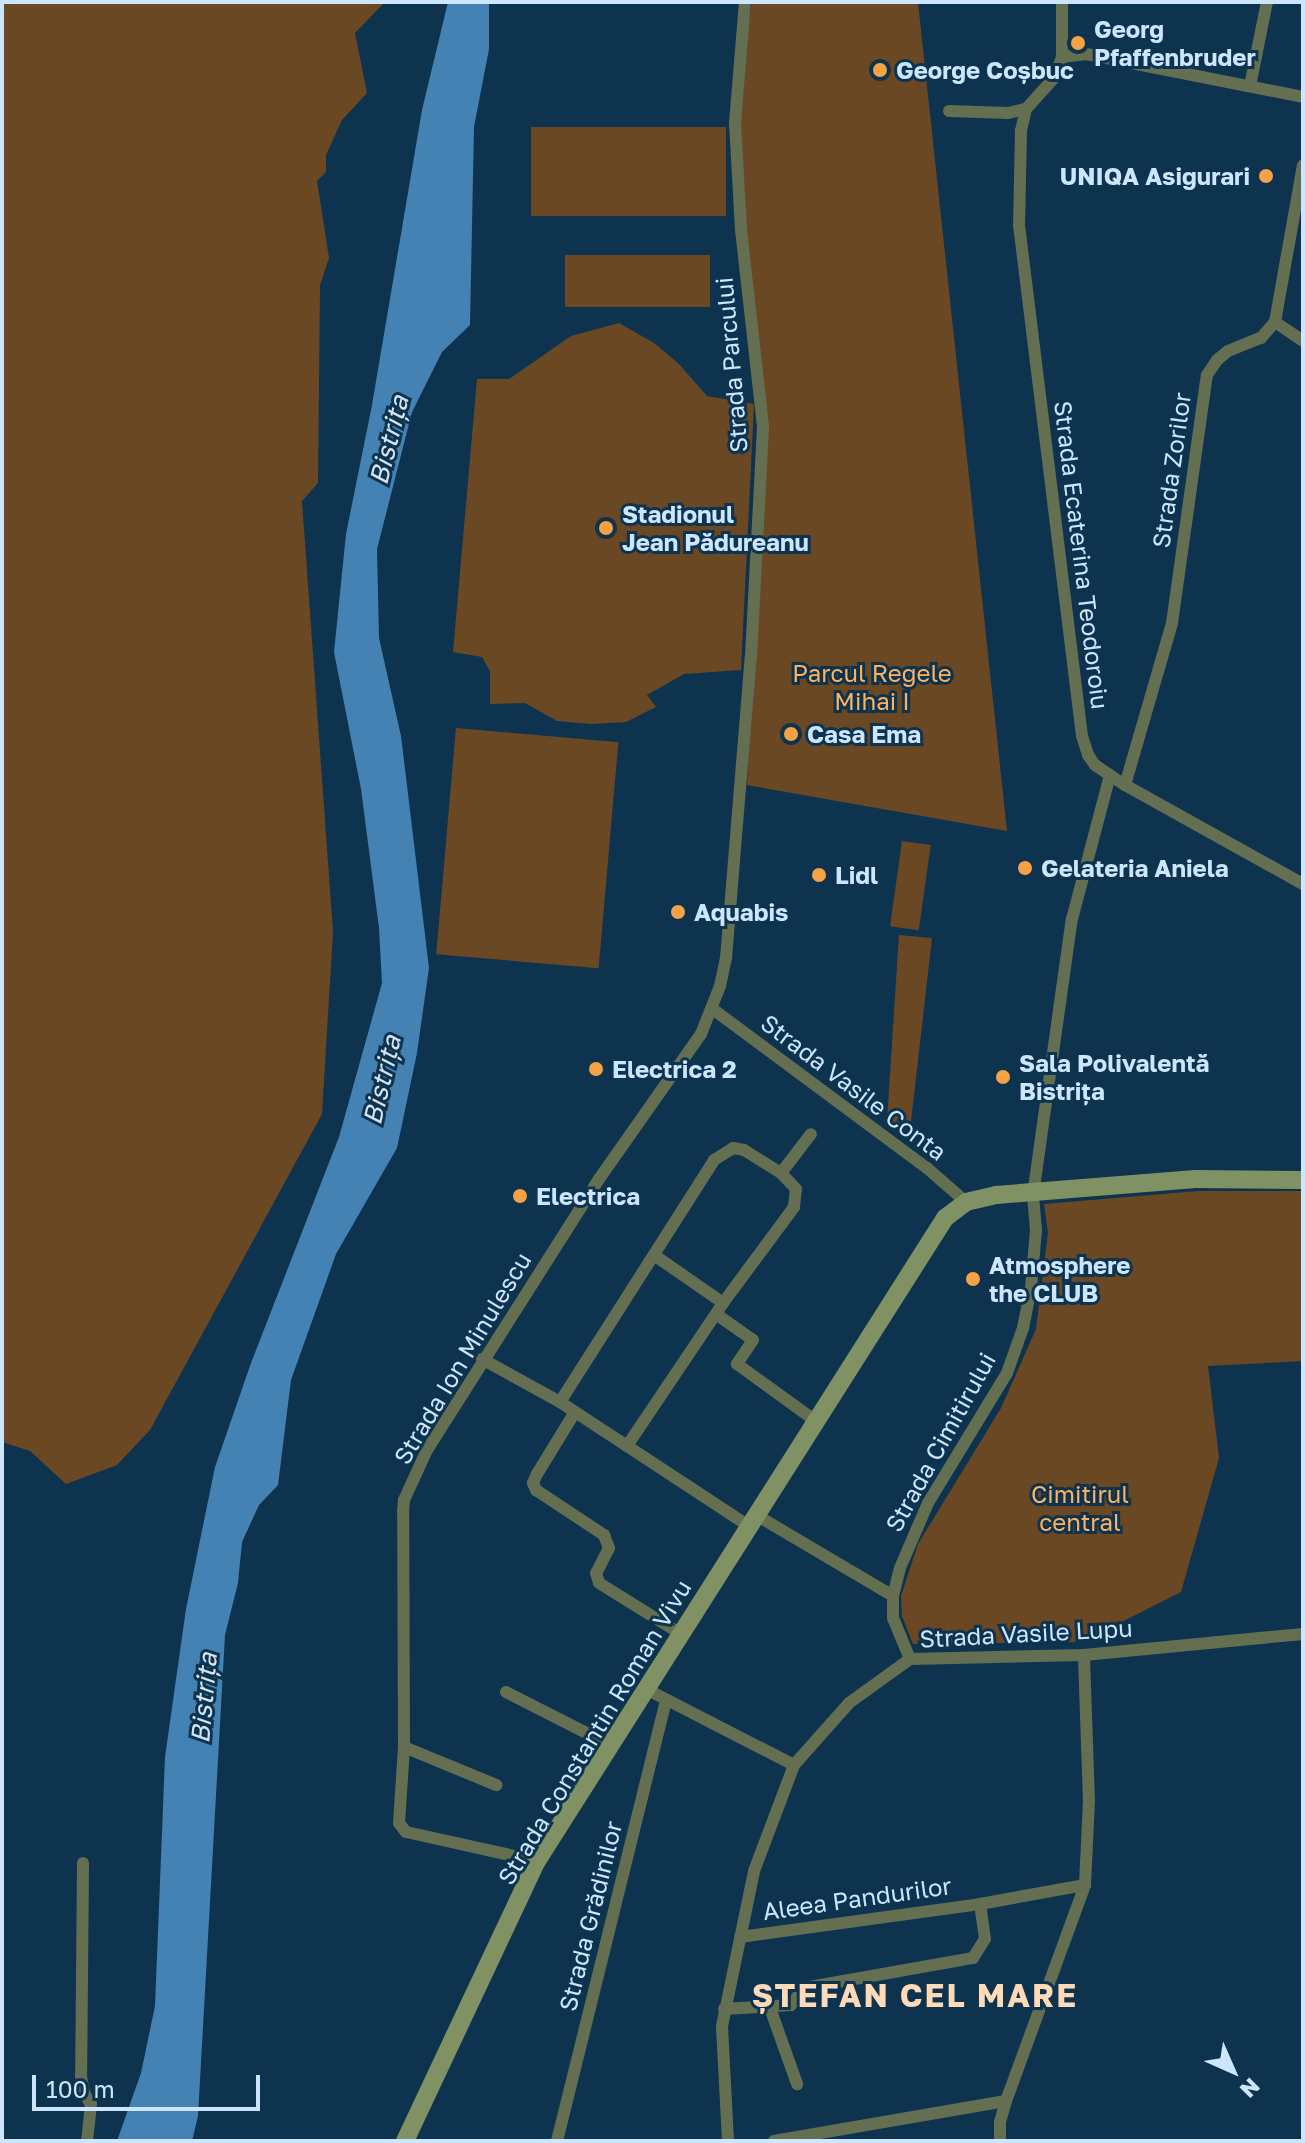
<!DOCTYPE html>
<html>
<head>
<meta charset="utf-8">
<style>
  body { margin:0 }
  #map { position:relative; width:1305px; height:2143px; overflow:hidden; background:#0e334f; font-family:"Golos Text",sans-serif }
  div>[style] { position:absolute }
  .green>* { inset:0; background:#6b4824; transform-origin:0 0 }
  .water>* { inset:0; background:#4482b4 }
  .street>* { height:12px; margin:-6px; padding:0 6px; transform-origin:6px; border-radius:6px; background:#646f52 }
  .secondary>* { height:18px; margin:-9px; padding:0 9px; transform-origin:9px; border-radius:9px; background:#809264 }
  .dots>* { width:22px; height:22px; translate:-50% -50%; box-sizing:border-box; border:4px solid #0e334f; border-radius:50% }
  span { translate:-50% -50%; white-space:nowrap; text-align:center; line-height:1.15; -webkit-text-stroke:6px #0e334f; paint-order:stroke }
  .poi-label { font-size:24px; color:#cbe6fe; font-weight:700 }
  .left { translate:0 -50%; text-align:left }
  .right { translate:-100% -50%; text-align:right }
  .street-label { font-size:24px; color:#cbe6fe }
  .park-label { font-size:24px; color:#fdb161 }
  .water-label { font-size:26px; color:#d4e4f3; font-style:italic }
  .district-label { font-size:32px; color:#fedab8; font-weight:700; letter-spacing:2px }
  .frame { position:absolute; inset:0; border:4px solid #cbe6fe; pointer-events:none }
  .north { position:absolute; left:1193px; top:2031px; width:80px; height:80px; -webkit-text-stroke:6px #0e334f; paint-order:stroke; rotate:135deg; font-size:22px; font-weight:700; line-height:32px; text-align:center; color:#cbe6fe }
  .north::after { content:''; display:block; margin:auto; width:28px; height:36px; background:#cbe6fe; clip-path:polygon(50% 0,100% 100%,50% 72%,0 100%) }
  .scale { position:absolute; left:32px; top:2075px; width:228px; height:36px; box-sizing:border-box; border:4px solid #cbe6fe; border-top:0; padding-left:10px; font-size:24px; line-height:28px; white-space:nowrap; color:#cbe6fe; -webkit-text-stroke:6px #0e334f; paint-order:stroke }
</style>
</head>
<body>
<div id="map">
  <div class="green">
    <div style="clip-path:polygon(2px 2px,385px 2px,355px 33px,367px 93px,342px 120px,326px 155px,326px 172px,317px 181px,329px 258px,320px 285px,318px 483px,302px 501px,333px 932px,322px 1114px,150px 1430px,117px 1465px,66px 1484px,30px 1451px,2px 1442px)"></div>
    <div style="clip-path:polygon(752px 2px,918px 2px,1007px 831px,747px 785px,763px 426px,735px 99px)"></div>
    <div style="left:531px;top:127px;width:195px;height:89px"></div>
    <div style="left:565px;top:255px;width:145px;height:52px"></div>
    <div style="clip-path:polygon(619px 323px,654px 343px,678px 363px,707px 396px,754px 404px,741px 670px,684px 674px,647px 695px,656px 707px,626px 722px,592px 724px,557px 721px,525px 703px,490px 704px,490px 671px,482px 657px,453px 652px,477px 379px,509px 379px,571px 336px)"></div>
    <div style="left:456px;top:728px;width:163px;height:227px;rotate:5deg"></div>
    <div style="left:902px;top:841px;width:29px;height:86px;rotate:8deg"></div>
    <div style="clip-path:polygon(899px 935px,932px 938px,910px 1130px,887px 1120px)"></div>
    <div style="clip-path:polygon(1198px 1191px,1303px 1191px,1303px 1361px,1208px 1366px,1219px 1458px,1181px 1592px,1082px 1642px,913px 1644px,902px 1616px,901px 1596px,918px 1544px,1001px 1408px,1036px 1329px,1048px 1233px,1044px 1204px)"></div>
  </div>
  <div class="water">
    <div style="clip-path:polygon(448px 2px,489px 2px,489px 49px,474px 127px,470px 325px,442px 352px,412px 412px,377px 549px,379px 638px,401px 736px,429px 968px,417px 1053px,397px 1148px,336px 1254px,291px 1380px,278px 1485px,259px 1505px,242px 1542px,238px 1583px,225px 1635px,198px 2116px,192px 2141px,117px 2141px,141px 2073px,155px 2006px,165px 1757px,186px 1609px,215px 1467px,251px 1363px,339px 1137px,382px 983px,379px 928px,361px 789px,334px 652px,346px 534px,372px 405px,422px 110px)"></div>
  </div>
  <div class="street">
    <div style="left:1062px;top:57px;width:24px;rotate:-7deg"></div>
    <div style="left:1086px;top:54px;width:221px;rotate:11.2deg"></div>
    <div style="left:1250px;top:86px;width:86px;rotate:-78.6deg"></div>
    <div style="left:1026px;top:109px;width:23px;rotate:103deg"></div>
    <div style="left:1021px;top:131px;width:94px;rotate:91.2deg"></div>
    <div style="left:1019px;top:225px;width:515px;rotate:82.97deg"></div>
    <div style="left:1082px;top:736px;width:20px;rotate:72deg"></div>
    <div style="left:1088px;top:755px;width:12px;rotate:55deg"></div>
    <div style="left:1095px;top:765px;width:36px;rotate:34deg"></div>
    <div style="left:1125px;top:785px;width:204px;rotate:29.1deg"></div>
    <div style="left:949px;top:111px;width:59px;rotate:1.9deg"></div>
    <div style="left:1008px;top:113px;width:18px;rotate:-13deg"></div>
    <div style="left:1026px;top:109px;width:42px;rotate:-47.9deg"></div>
    <div style="left:1054px;top:78px;width:22px;rotate:-69deg"></div>
    <div style="left:1062px;top:57px;width:55px;rotate:-90deg"></div>
    <div style="left:1275px;top:322px;width:34px;rotate:34deg"></div>
    <div style="left:1125px;top:785px;width:169px;rotate:-73.8deg"></div>
    <div style="left:1172px;top:623px;width:250px;rotate:-82deg"></div>
    <div style="left:1207px;top:375px;width:18px;rotate:-56deg"></div>
    <div style="left:1217px;top:360px;width:14px;rotate:-39deg"></div>
    <div style="left:1228px;top:351px;width:35px;rotate:-22deg"></div>
    <div style="left:1261px;top:338px;width:21px;rotate:-49deg"></div>
    <div style="left:1275px;top:322px;width:159px;rotate:-79.9deg"></div>
    <div style="left:714px;top:1010px;width:265px;rotate:36.6deg"></div>
    <div style="left:927px;top:1168px;width:52px;rotate:41.1deg"></div>
    <div style="left:654px;top:1255px;width:84px;rotate:34.8deg"></div>
    <div style="left:716px;top:1314px;width:45px;rotate:35.1deg"></div>
    <div style="left:753px;top:1340px;width:29px;rotate:124deg"></div>
    <div style="left:737px;top:1364px;width:99px;rotate:35.9deg"></div>
    <div style="left:482px;top:1359px;width:89px;rotate:28.9deg"></div>
    <div style="left:560px;top:1402px;width:226px;rotate:33.3deg"></div>
    <div style="left:560px;top:1402px;width:287px;rotate:-57.5deg"></div>
    <div style="left:714px;top:1160px;width:22px;rotate:-32deg"></div>
    <div style="left:733px;top:1148px;width:11px;rotate:10deg"></div>
    <div style="left:744px;top:1150px;width:44px;rotate:31.9deg"></div>
    <div style="left:781px;top:1173px;width:49px;rotate:-52.4deg"></div>
    <div style="left:575px;top:1412px;width:73px;rotate:121.5deg"></div>
    <div style="left:537px;top:1474px;width:10px;rotate:114deg"></div>
    <div style="left:533px;top:1483px;width:8px;rotate:67deg"></div>
    <div style="left:536px;top:1490px;width:82px;rotate:33.5deg"></div>
    <div style="left:604px;top:1535px;width:14px;rotate:69deg"></div>
    <div style="left:609px;top:1548px;width:28px;rotate:117deg"></div>
    <div style="left:596px;top:1573px;width:10px;rotate:73deg"></div>
    <div style="left:599px;top:1583px;width:97px;rotate:31.9deg"></div>
    <div style="left:627px;top:1446px;width:172px;rotate:-56.1deg"></div>
    <div style="left:723px;top:1303px;width:119px;rotate:-53.5deg"></div>
    <div style="left:794px;top:1207px;width:18px;rotate:-84deg"></div>
    <div style="left:796px;top:1189px;width:22px;rotate:-133deg"></div>
    <div style="left:756px;top:1515px;width:159px;rotate:30.6deg"></div>
    <div style="left:910px;top:1659px;width:44px;rotate:-112.5deg"></div>
    <div style="left:893px;top:1618px;width:22px;rotate:-90deg"></div>
    <div style="left:893px;top:1596px;width:29px;rotate:-76deg"></div>
    <div style="left:900px;top:1568px;width:71px;rotate:-66.7deg"></div>
    <div style="left:928px;top:1503px;width:152px;rotate:-58.7deg"></div>
    <div style="left:1007px;top:1373px;width:48px;rotate:-70.4deg"></div>
    <div style="left:1023px;top:1328px;width:41px;rotate:-78.7deg"></div>
    <div style="left:1031px;top:1288px;width:58px;rotate:-85.1deg"></div>
    <div style="left:1036px;top:1230px;width:35px;rotate:-95deg"></div>
    <div style="left:1033px;top:1195px;width:279px;rotate:-82deg"></div>
    <div style="left:1072px;top:919px;width:149px;rotate:-75.2deg"></div>
    <div style="left:646px;top:1689px;width:166px;rotate:27.2deg"></div>
    <div style="left:506px;top:1692px;width:117px;rotate:27deg"></div>
    <div style="left:404px;top:1747px;width:100px;rotate:22.4deg"></div>
    <div style="left:537px;top:1861px;width:134px;rotate:-167.5deg"></div>
    <div style="left:406px;top:1832px;width:11px;rotate:-128deg"></div>
    <div style="left:399px;top:1823px;width:76px;rotate:-86.2deg"></div>
    <div style="left:404px;top:1747px;width:235px;rotate:-90.2deg"></div>
    <div style="left:403px;top:1512px;width:12px;rotate:-85deg"></div>
    <div style="left:404px;top:1500px;width:55px;rotate:-65.3deg"></div>
    <div style="left:427px;top:1450px;width:321px;rotate:-57.6deg"></div>
    <div style="left:599px;top:1179px;width:177px;rotate:-54.9deg"></div>
    <div style="left:701px;top:1034px;width:52px;rotate:-68.4deg"></div>
    <div style="left:720px;top:986px;width:29px;rotate:-78deg"></div>
    <div style="left:726px;top:958px;width:303px;rotate:-85.3deg"></div>
    <div style="left:751px;top:656px;width:230px;rotate:-87deg"></div>
    <div style="left:763px;top:426px;width:197px;rotate:-96.4deg"></div>
    <div style="left:741px;top:230px;width:107px;rotate:-93.2deg"></div>
    <div style="left:735px;top:123px;width:121px;rotate:-85.3deg"></div>
    <div style="left:83px;top:1863px;width:213px;rotate:90.5deg"></div>
    <div style="left:81px;top:2076px;width:17px;rotate:80deg"></div>
    <div style="left:84px;top:2093px;width:13px;rotate:58deg"></div>
    <div style="left:91px;top:2104px;width:37px;rotate:96deg"></div>
    <div style="left:740px;top:1937px;width:242px;rotate:-7.8deg"></div>
    <div style="left:980px;top:1904px;width:107px;rotate:-10.3deg"></div>
    <div style="left:770px;top:2008px;width:81px;rotate:70.4deg"></div>
    <div style="left:724px;top:2009px;width:67px;rotate:-3.4deg"></div>
    <div style="left:791px;top:2005px;width:21px;rotate:-53deg"></div>
    <div style="left:804px;top:1988px;width:172px;rotate:-10.1deg"></div>
    <div style="left:973px;top:1958px;width:22px;rotate:-58deg"></div>
    <div style="left:985px;top:1939px;width:35px;rotate:-98deg"></div>
    <div style="left:557px;top:2141px;width:453px;rotate:-76.1deg"></div>
    <div style="left:728px;top:2141px;width:115px;rotate:-93deg"></div>
    <div style="left:722px;top:2026px;width:158px;rotate:-78.3deg"></div>
    <div style="left:754px;top:1871px;width:113px;rotate:-69.3deg"></div>
    <div style="left:794px;top:1765px;width:83px;rotate:-48.4deg"></div>
    <div style="left:849px;top:1703px;width:75px;rotate:-35.8deg"></div>
    <div style="left:910px;top:1659px;width:174px;rotate:-1.3deg"></div>
    <div style="left:1084px;top:1655px;width:220px;rotate:-5.5deg"></div>
    <div style="left:774px;top:2141px;width:235px;rotate:-9.8deg"></div>
    <div style="left:1000px;top:2141px;width:19px;rotate:-90deg"></div>
    <div style="left:1000px;top:2122px;width:22px;rotate:-74deg"></div>
    <div style="left:1006px;top:2101px;width:230px;rotate:-69.9deg"></div>
    <div style="left:1085px;top:1885px;width:84px;rotate:-87.3deg"></div>
    <div style="left:1089px;top:1801px;width:146px;rotate:-92deg"></div>
  </div>
  <div class="secondary">
    <div style="left:405px;top:2141px;width:310px;rotate:-64.8deg"></div>
    <div style="left:537px;top:1861px;width:762px;rotate:-57.6deg"></div>
    <div style="left:945px;top:1218px;width:26px;rotate:-37deg"></div>
    <div style="left:966px;top:1202px;width:31px;rotate:-13deg"></div>
    <div style="left:996px;top:1195px;width:200px;rotate:-4.6deg"></div>
    <div style="left:1195px;top:1179px;width:108px;rotate:0.5deg"></div>
  </div>
  <div class="dots">
    <div style="left:1078px;top:43px;background:#f5a246"></div>
    <div style="left:880px;top:70px;background:#f5a246"></div>
    <div style="left:1266px;top:176px;background:#f5a246"></div>
    <div style="left:606px;top:528px;background:#f5a246"></div>
    <div style="left:791px;top:734px;background:#f5a246"></div>
    <div style="left:1025px;top:868px;background:#f5a246"></div>
    <div style="left:819px;top:875px;background:#f5a246"></div>
    <div style="left:678px;top:912px;background:#f5a246"></div>
    <div style="left:596px;top:1069px;background:#f5a246"></div>
    <div style="left:1003px;top:1077px;background:#f5a246"></div>
    <div style="left:520px;top:1196px;background:#f5a246"></div>
    <div style="left:973px;top:1279px;background:#f5a246"></div>
  </div>
  <div class="poi-label">
    <span class="left" style="left:1094px;top:43px">Georg<br>Pfaffenbruder</span>
    <span class="left" style="left:896px;top:70px">George Coșbuc</span>
    <span class="right" style="left:1250px;top:176px">UNIQA Asigurari</span>
    <span class="left" style="left:622px;top:528px">Stadionul<br>Jean Pădureanu</span>
    <span class="left" style="left:807px;top:734px">Casa Ema</span>
    <span class="left" style="left:1041px;top:868px">Gelateria Aniela</span>
    <span class="left" style="left:835px;top:875px">Lidl</span>
    <span class="left" style="left:694px;top:912px">Aquabis</span>
    <span class="left" style="left:1019px;top:1077px">Sala Polivalentă<br>Bistrița</span>
    <span class="left" style="left:612px;top:1069px">Electrica 2</span>
    <span class="left" style="left:536px;top:1196px">Electrica</span>
    <span class="left" style="left:989px;top:1279px">Atmosphere<br>the CLUB</span>
  </div>
  <div class="street-label">
    <span style="left:731px;top:365px;rotate:-95deg">Strada Parcului</span>
    <span style="left:1171px;top:470px;rotate:-82deg">Strada Zorilor</span>
    <span style="left:1082px;top:555px;rotate:83deg">Strada Ecaterina Teodoroiu</span>
    <span style="left:854px;top:1087px;rotate:37deg">Strada Vasile Conta</span>
    <span style="left:462px;top:1358px;rotate:-59deg">Strada Ion Minulescu</span>
    <span style="left:940px;top:1442px;rotate:-61deg">Strada Cimitirului</span>
    <span style="left:1026px;top:1633px;rotate:-3deg">Strada Vasile Lupu</span>
    <span style="left:594px;top:1732px;rotate:-59deg">Strada Constantin Roman Vivu</span>
    <span style="left:857px;top:1898px;rotate:-8deg">Aleea Pandurilor</span>
    <span style="left:590px;top:1916px;rotate:-76deg">Strada Grădinilor</span>
  </div>
  <div class="park-label">
    <span style="left:872px;top:687px">Parcul Regele<br>Mihai I</span>
    <span style="left:1080px;top:1508px">Cimitirul<br>central</span>
  </div>
  <div class="water-label">
    <span style="left:389px;top:440px;rotate:-76deg">Bistrița</span>
    <span style="left:382px;top:1080px;rotate:-77deg">Bistrița</span>
    <span style="left:204px;top:1698px;rotate:-85deg">Bistrița</span>
  </div>
  <div class="district-label">
    <span style="left:915px;top:1995px">ȘTEFAN CEL MARE</span>
  </div>
  <div class="frame"></div>
  <div class="north">N</div>
  <div class="scale">100 m</div>
</div>
</body>
</html>
